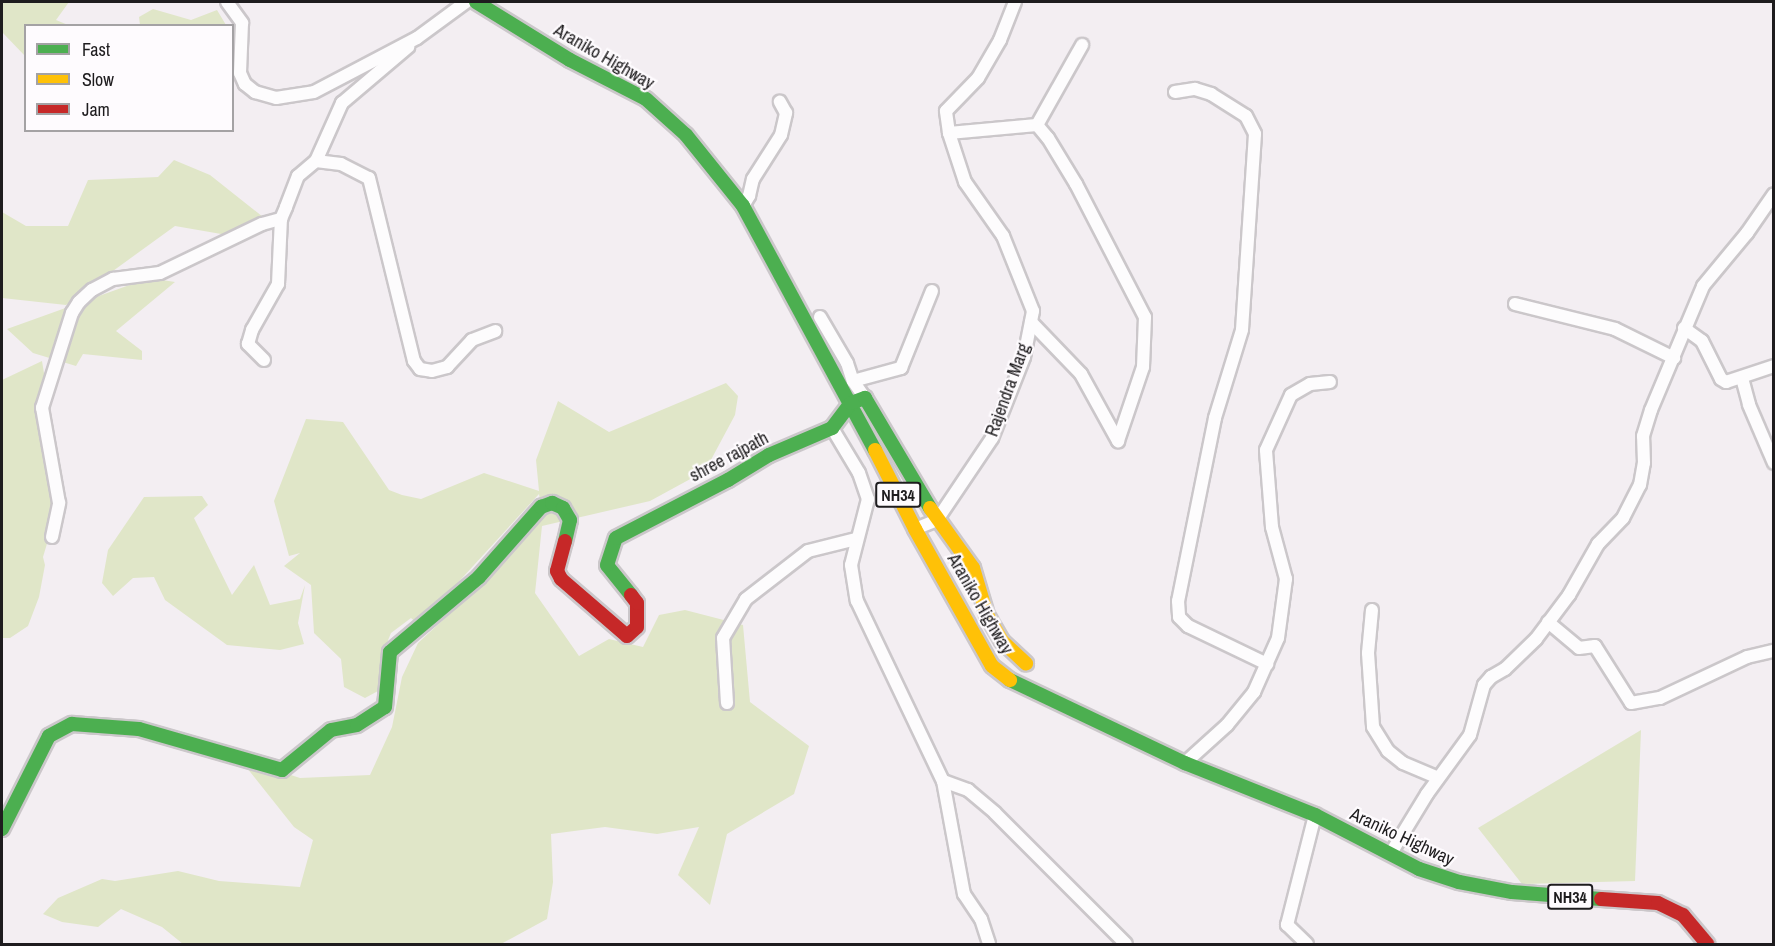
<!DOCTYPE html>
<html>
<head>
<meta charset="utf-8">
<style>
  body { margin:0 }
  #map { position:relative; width:1775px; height:946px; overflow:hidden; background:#f3eef2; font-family:"Archivo Narrow",sans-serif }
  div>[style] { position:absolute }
  .green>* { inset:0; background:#e0e6c8 }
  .roads { filter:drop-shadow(2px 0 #cbc7ca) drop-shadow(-2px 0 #cbc7ca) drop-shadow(0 2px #cbc7ca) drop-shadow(0 -2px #cbc7ca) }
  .street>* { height:12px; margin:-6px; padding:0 6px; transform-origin:6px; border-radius:6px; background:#fdfcfd }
  .fast>* { height:14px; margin:-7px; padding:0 7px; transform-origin:7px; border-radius:7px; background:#4caf50 }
  .slow>* { height:14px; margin:-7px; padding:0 7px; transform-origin:7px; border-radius:7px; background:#ffc107 }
  .jam>* { height:14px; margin:-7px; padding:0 7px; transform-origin:7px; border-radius:7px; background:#c62828 }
  span { translate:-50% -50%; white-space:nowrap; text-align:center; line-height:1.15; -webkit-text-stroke:4.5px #fefbfe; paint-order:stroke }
  .shield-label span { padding:2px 4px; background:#fefbfe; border:2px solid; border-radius:4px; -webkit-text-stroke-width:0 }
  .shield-label { font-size:16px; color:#1e1c1e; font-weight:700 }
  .street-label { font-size:18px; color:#1e1c1e }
  .frame { position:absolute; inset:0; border:3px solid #1e1c1e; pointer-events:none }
  .legend { position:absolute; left:24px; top:24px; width:210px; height:108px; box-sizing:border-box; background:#fefbfe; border:2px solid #a4a2a4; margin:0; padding:8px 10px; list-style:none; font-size:18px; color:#1e1c1e }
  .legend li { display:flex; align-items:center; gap:12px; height:30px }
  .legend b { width:30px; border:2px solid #a4a2a4 }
</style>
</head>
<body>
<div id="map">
  <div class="green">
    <div style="clip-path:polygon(2px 2px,69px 2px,56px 20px,68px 25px,26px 26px,25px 56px,2px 32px)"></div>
    <div style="clip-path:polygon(153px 9px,191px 20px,217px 10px,226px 25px,140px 25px,139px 17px)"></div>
    <div style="clip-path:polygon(174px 160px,210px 175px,263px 217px,227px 235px,175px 226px,66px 305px,2px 298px,2px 212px,26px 226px,68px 226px,88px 180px,158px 177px)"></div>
    <div style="clip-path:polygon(149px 278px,175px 282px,116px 331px,142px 351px,142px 360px,83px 354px,76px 366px,33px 353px,7px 329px)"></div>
    <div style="clip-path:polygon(42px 361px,56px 446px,55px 517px,43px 557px,45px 565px,39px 597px,28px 626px,10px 638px,2px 638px,2px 380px)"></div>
    <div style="clip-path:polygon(726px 383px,738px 396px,735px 415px,705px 471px,650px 501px,542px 526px,535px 593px,579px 656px,609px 639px,643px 647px,659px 615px,685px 610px,743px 625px,750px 702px,809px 746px,794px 794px,727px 834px,710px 905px,678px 875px,699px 827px,657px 834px,605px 827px,551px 834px,553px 882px,547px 919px,501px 944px,183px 944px,162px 927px,121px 909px,98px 927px,62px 922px,43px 914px,58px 898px,102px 879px,115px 881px,178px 871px,219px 881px,300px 887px,313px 840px,294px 827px,239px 758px,300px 778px,370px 775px,392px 727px,402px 677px,418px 643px,484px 582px,541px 506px,539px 494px,419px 625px,411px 618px,391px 633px,382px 655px,378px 691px,365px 698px,344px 687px,341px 659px,314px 633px,311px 585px,284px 566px,300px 553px,289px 556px,274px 501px,306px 419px,343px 422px,389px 490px,402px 495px,421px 499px,484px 473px,539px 491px,536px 460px,558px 401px,609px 432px)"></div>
    <div style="clip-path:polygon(202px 496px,208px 505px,194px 518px,232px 595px,254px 565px,270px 605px,300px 599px,305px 585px,298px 623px,304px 644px,280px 650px,227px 645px,165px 600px,154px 577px,133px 578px,113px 596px,102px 583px,108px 550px,144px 497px)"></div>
    <div style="clip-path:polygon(1641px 730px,1635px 881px,1522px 884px,1478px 828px)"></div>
  </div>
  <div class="roads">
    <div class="street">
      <div style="left:227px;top:2px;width:26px;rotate:54deg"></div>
      <div style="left:242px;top:23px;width:50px;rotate:92.3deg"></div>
      <div style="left:240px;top:73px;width:12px;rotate:66deg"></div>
      <div style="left:245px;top:84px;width:13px;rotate:39deg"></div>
      <div style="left:255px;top:92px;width:22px;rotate:16deg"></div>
      <div style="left:276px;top:98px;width:38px;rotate:-9deg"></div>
      <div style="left:314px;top:92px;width:116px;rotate:-27.7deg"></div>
      <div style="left:417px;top:38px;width:61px;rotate:-36.3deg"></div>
      <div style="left:1175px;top:92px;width:20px;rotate:-9deg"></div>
      <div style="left:1195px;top:89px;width:17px;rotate:17deg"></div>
      <div style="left:1211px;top:94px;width:41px;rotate:32.2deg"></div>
      <div style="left:1246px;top:116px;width:20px;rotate:63deg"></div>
      <div style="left:1255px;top:134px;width:196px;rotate:93.8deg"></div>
      <div style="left:1242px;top:330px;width:92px;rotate:107.1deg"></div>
      <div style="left:1215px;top:418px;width:187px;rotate:101.4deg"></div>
      <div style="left:1178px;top:601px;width:16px;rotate:86deg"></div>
      <div style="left:1179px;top:617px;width:13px;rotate:45deg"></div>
      <div style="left:1188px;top:626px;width:88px;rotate:25.7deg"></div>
      <div style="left:1037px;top:125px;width:17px;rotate:50deg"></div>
      <div style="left:1048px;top:138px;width:54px;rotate:58.7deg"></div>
      <div style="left:1076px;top:184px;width:150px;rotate:62.6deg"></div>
      <div style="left:1145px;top:317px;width:50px;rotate:92.3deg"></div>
      <div style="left:1143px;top:367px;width:78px;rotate:108.7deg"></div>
      <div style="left:949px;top:133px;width:22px;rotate:-98deg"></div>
      <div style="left:946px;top:111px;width:46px;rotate:-45.9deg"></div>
      <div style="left:978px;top:78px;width:44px;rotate:-59.9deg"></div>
      <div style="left:1000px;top:40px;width:41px;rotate:-68.5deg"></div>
      <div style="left:316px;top:161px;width:64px;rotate:-65.9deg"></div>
      <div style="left:342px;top:103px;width:87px;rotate:-40.3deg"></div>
      <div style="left:743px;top:206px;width:12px;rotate:-59deg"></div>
      <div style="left:749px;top:196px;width:17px;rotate:-77deg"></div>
      <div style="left:753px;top:179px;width:52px;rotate:-57.5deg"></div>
      <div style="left:781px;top:135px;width:23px;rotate:-77deg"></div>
      <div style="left:786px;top:113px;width:13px;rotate:-119deg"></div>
      <div style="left:1515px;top:304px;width:103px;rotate:14deg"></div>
      <div style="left:1615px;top:329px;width:66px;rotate:26.2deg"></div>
      <div style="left:820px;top:317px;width:53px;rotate:59.6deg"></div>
      <div style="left:847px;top:363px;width:19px;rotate:72deg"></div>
      <div style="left:853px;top:381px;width:21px;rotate:55deg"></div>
      <div style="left:1031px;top:322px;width:72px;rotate:46.1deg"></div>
      <div style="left:1081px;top:374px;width:77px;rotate:61.1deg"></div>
      <div style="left:1684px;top:328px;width:22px;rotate:36deg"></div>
      <div style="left:1702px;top:341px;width:42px;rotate:63.4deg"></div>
      <div style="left:1721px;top:379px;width:6px;rotate:31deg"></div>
      <div style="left:1726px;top:382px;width:51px;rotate:-18.4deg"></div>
      <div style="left:264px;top:360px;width:23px;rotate:-135deg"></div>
      <div style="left:248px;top:344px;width:15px;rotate:-74deg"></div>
      <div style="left:252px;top:330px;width:53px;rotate:-60.5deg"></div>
      <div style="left:278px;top:284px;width:65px;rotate:-87.4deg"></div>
      <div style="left:281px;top:219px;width:13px;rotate:-67deg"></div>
      <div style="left:286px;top:207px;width:33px;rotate:-69deg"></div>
      <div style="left:298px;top:176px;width:23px;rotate:-40deg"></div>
      <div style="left:316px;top:161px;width:25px;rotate:7deg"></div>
      <div style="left:341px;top:164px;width:31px;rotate:27deg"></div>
      <div style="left:369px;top:178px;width:188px;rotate:76.2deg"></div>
      <div style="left:414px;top:361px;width:10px;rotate:53deg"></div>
      <div style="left:420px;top:369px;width:12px;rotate:9deg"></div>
      <div style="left:432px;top:371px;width:16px;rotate:-15deg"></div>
      <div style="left:447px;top:367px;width:37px;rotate:-47deg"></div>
      <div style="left:472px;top:340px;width:25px;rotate:-21deg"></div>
      <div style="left:1742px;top:378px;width:28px;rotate:75deg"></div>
      <div style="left:1749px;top:405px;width:63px;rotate:66.7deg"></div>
      <div style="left:853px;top:381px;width:50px;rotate:-15.2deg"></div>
      <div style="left:901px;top:368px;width:83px;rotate:-68.1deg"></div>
      <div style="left:832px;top:428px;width:52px;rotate:59deg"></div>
      <div style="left:859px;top:473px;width:28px;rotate:71deg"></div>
      <div style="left:868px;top:499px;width:68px;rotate:104.4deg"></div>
      <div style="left:851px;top:565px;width:36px;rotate:81deg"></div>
      <div style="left:857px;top:601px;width:199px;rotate:64.5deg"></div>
      <div style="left:943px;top:781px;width:115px;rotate:79.5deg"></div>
      <div style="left:964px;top:894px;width:30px;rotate:56deg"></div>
      <div style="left:981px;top:919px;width:26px;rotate:72deg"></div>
      <div style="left:915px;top:529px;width:24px;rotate:-22deg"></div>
      <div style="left:937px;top:520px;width:99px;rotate:-56.1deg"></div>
      <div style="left:992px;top:438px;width:87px;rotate:-68.4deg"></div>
      <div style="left:1024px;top:357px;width:47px;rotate:-78.9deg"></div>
      <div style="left:1033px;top:311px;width:81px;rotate:-111.8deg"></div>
      <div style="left:1003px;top:236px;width:66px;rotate:-125.1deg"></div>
      <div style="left:965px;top:182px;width:52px;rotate:-108.1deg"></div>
      <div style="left:949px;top:133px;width:88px;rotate:-5.2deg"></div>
      <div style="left:1037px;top:125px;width:92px;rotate:-60.6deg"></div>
      <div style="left:52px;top:537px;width:35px;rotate:-78deg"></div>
      <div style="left:59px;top:503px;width:97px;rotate:-100.1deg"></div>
      <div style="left:42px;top:408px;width:100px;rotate:-72.5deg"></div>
      <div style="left:72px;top:313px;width:13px;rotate:-58deg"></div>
      <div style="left:79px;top:302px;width:18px;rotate:-43deg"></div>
      <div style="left:92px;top:290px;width:24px;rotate:-28deg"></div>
      <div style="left:113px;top:279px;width:47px;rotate:-7.3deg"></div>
      <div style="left:160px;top:273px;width:113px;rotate:-25.7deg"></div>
      <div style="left:262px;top:224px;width:20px;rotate:-15deg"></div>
      <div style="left:1372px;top:610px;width:43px;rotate:95.3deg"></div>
      <div style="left:1368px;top:653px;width:74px;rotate:86.1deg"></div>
      <div style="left:1373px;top:727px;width:28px;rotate:58deg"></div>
      <div style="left:1388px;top:751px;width:19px;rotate:39deg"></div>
      <div style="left:1403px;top:763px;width:38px;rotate:23deg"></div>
      <div style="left:1548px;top:622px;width:40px;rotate:40deg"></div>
      <div style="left:1579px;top:648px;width:16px;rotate:-7deg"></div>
      <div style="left:1595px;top:646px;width:67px;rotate:57.7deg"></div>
      <div style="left:1631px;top:703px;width:29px;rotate:-10deg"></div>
      <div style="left:1660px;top:698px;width:96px;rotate:-25.2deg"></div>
      <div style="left:1747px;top:657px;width:28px;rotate:-13deg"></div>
      <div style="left:727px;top:703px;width:65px;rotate:-93.5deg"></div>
      <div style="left:723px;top:638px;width:45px;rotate:-59.5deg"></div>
      <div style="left:746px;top:599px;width:78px;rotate:-37.7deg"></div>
      <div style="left:808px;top:551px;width:49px;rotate:-14deg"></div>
      <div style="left:1185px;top:763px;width:57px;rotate:-42.1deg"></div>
      <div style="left:1227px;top:725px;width:43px;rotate:-50.7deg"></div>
      <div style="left:1254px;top:692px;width:59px;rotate:-66deg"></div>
      <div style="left:1278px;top:638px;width:60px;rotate:-82.3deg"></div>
      <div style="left:1286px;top:579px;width:54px;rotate:-105.1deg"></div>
      <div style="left:1272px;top:527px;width:77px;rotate:-94.5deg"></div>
      <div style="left:1266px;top:450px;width:60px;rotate:-65.6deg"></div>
      <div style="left:1291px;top:395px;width:22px;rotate:-30deg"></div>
      <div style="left:1310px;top:384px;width:20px;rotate:-6deg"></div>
      <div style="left:943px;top:781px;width:27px;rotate:20deg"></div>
      <div style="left:968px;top:790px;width:35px;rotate:40deg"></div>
      <div style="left:995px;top:813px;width:185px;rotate:45deg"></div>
      <div style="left:1391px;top:853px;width:69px;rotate:-58.6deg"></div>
      <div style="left:1427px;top:794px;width:73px;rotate:-53.9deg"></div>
      <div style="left:1470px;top:735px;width:52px;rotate:-74.4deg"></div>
      <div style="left:1484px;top:685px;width:11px;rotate:-49deg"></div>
      <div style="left:1491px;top:677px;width:16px;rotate:-30deg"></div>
      <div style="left:1505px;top:669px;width:43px;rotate:-44.1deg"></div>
      <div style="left:1536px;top:639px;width:55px;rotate:-53.1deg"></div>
      <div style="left:1569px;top:595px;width:59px;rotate:-60.4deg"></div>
      <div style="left:1598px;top:544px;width:36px;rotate:-46deg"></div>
      <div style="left:1623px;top:518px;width:37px;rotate:-63deg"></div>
      <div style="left:1640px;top:485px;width:22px;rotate:-80deg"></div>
      <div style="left:1644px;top:463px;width:27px;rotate:-92deg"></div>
      <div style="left:1643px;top:436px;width:27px;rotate:-73deg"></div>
      <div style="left:1651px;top:410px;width:134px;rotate:-67.2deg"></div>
      <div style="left:1703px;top:286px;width:69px;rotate:-50.3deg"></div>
      <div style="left:1747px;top:233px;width:47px;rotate:-55.3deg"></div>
      <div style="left:1307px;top:944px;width:28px;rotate:-136deg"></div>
      <div style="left:1287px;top:925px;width:114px;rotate:-75.7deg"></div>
    </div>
    <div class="fast">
      <div style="left:476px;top:2px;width:110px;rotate:31.7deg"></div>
      <div style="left:570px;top:60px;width:85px;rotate:27.2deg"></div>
      <div style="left:646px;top:99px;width:54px;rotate:42deg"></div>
      <div style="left:686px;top:135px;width:91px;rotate:51.2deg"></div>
      <div style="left:743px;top:206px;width:277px;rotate:61.6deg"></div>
      <div style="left:631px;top:595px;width:38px;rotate:-129deg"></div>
      <div style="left:607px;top:565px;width:28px;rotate:-72deg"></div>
      <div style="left:616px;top:538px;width:126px;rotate:-27.4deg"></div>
      <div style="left:728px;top:480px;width:48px;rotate:-31.4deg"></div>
      <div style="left:769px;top:455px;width:69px;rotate:-23.2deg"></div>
      <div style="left:832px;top:428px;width:31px;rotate:-53deg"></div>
      <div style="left:851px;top:403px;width:15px;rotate:-20deg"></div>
      <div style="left:865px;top:398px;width:128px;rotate:59.4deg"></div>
      <div style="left:1010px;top:680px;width:194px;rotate:25.4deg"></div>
      <div style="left:1185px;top:763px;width:140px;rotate:21.8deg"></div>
      <div style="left:1315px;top:815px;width:117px;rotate:27.4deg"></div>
      <div style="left:1419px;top:869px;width:42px;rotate:18deg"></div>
      <div style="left:1459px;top:882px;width:54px;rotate:10.7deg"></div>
      <div style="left:1512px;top:892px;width:89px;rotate:4.5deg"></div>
      <div style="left:2px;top:829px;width:104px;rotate:-63.2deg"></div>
      <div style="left:49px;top:736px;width:26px;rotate:-28deg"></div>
      <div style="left:72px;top:724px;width:67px;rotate:4.3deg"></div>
      <div style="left:139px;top:729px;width:149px;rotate:16deg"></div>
      <div style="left:282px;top:770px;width:63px;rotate:-39.2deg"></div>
      <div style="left:331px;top:730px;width:26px;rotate:-11deg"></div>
      <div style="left:357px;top:725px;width:33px;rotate:-33deg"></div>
      <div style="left:385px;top:707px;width:55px;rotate:-84.8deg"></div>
      <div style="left:390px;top:652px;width:116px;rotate:-40.1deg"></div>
      <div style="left:479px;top:577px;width:94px;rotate:-48.5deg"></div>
      <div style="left:541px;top:507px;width:12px;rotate:-20deg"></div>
      <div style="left:552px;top:503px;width:12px;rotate:24deg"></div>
      <div style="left:563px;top:508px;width:14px;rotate:60deg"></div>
      <div style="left:570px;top:520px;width:22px;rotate:103deg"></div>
    </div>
    <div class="slow">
      <div style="left:875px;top:450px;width:89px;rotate:63.1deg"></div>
      <div style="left:915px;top:529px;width:157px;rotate:60.7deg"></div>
      <div style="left:992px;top:666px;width:23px;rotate:38deg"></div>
      <div style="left:930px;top:508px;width:74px;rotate:54.4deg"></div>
      <div style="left:973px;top:568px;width:49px;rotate:73.4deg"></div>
      <div style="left:987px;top:615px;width:30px;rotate:60deg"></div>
      <div style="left:1002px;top:641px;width:33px;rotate:43deg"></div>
    </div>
    <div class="jam">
      <div style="left:565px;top:541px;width:31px;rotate:105deg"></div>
      <div style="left:557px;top:571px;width:9px;rotate:63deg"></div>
      <div style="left:561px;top:579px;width:87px;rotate:40.8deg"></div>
      <div style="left:627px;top:636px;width:13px;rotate:-42deg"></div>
      <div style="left:637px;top:627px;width:24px;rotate:-90deg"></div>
      <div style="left:637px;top:603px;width:10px;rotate:-127deg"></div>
      <div style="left:1601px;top:899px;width:57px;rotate:4deg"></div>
      <div style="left:1658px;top:903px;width:28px;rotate:26deg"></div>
      <div style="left:1683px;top:915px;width:38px;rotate:50deg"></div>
    </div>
  </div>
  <div class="shield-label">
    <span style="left:898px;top:495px">NH34</span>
    <span style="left:1570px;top:897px">NH34</span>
  </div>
  <div class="street-label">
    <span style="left:604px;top:57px;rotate:30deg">Araniko Highway</span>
    <span style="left:1008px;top:390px;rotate:-70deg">Rajendra Marg</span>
    <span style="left:729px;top:457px;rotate:-28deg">shree rajpath</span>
    <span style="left:980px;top:604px;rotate:60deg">Araniko Highway</span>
    <span style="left:1402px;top:837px;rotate:25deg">Araniko Highway</span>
  </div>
  <div class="frame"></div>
  <ul class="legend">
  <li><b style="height:8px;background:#4caf50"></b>Fast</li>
  <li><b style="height:8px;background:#ffc107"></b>Slow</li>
  <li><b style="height:8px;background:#c62828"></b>Jam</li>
  </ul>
</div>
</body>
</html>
